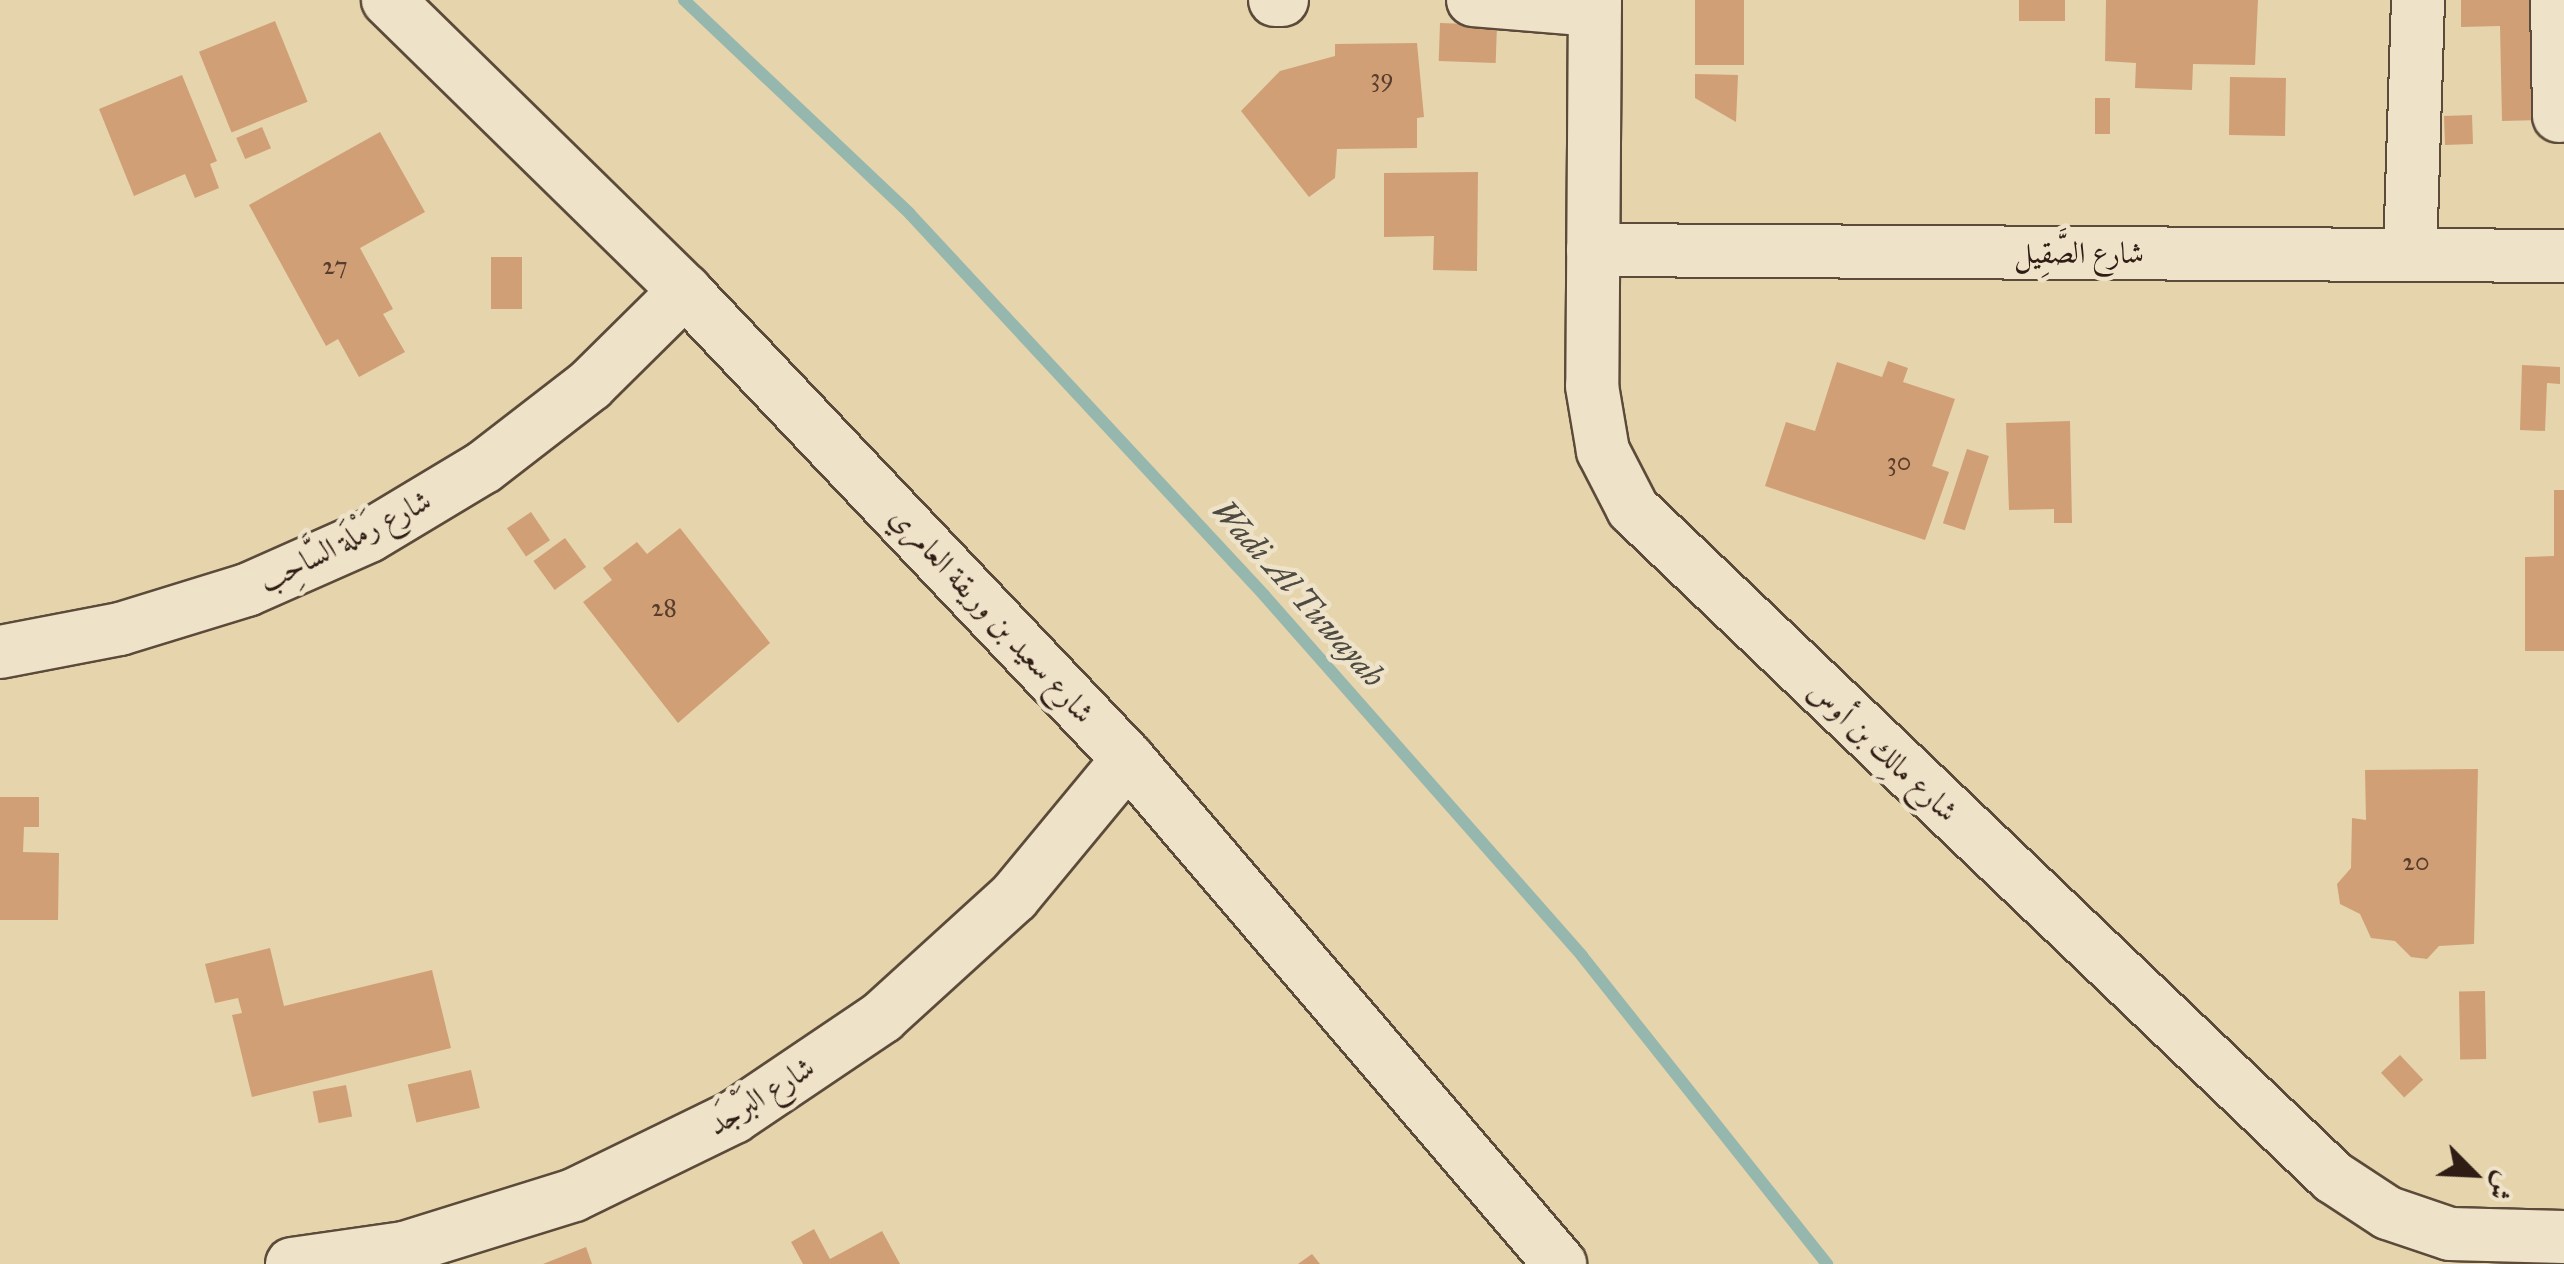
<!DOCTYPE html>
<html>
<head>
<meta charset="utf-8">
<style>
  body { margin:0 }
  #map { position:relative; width:2564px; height:1264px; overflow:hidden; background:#e5d4ac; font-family:"IM FELL Great Primer",Amiri,serif }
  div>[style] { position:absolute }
  .stream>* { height:12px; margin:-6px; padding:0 6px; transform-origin:6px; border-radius:6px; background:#96b7ae }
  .building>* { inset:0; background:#d19f76; transform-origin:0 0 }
  .roads { filter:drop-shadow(2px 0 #5c4a3a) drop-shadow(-2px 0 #5c4a3a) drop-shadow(0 2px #5c4a3a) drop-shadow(0 -2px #5c4a3a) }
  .minor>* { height:52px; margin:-26px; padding:0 26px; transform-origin:26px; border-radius:26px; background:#eee3c9 }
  span { translate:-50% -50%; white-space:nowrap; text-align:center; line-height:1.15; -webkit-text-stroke:9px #eee3c9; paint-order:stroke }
  .number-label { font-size:25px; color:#583d2c }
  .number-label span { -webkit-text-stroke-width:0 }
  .street-label { font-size:30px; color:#2f1c14 }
  .water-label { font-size:32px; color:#4e4a42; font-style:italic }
  .north { position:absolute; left:2424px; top:1124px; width:100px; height:100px; -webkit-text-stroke:8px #eee3c9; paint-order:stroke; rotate:114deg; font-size:28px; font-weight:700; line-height:40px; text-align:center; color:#2f1c14 }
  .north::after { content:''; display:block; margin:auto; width:35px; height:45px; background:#2f1c14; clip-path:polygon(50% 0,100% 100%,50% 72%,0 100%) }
</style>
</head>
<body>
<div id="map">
  <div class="stream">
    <div style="left:684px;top:0;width:311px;rotate:43.4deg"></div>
    <div style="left:910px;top:214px;width:520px;rotate:47.1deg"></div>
    <div style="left:1264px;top:595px;width:481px;rotate:48.6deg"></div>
    <div style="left:1582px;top:956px;width:394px;rotate:51.5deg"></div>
  </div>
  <div class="building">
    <div style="left:1695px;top:0;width:49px;height:65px"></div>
    <div style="left:2019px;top:0;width:46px;height:21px"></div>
    <div style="clip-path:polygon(2106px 0,2258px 0,2255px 65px,2193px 64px,2192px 90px,2135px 88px,2136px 63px,2105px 61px)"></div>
    <div style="clip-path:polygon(2461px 0,2539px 0,2542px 120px,2502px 121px,2500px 26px,2461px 27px)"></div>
    <div style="left:275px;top:21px;width:87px;height:82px;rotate:68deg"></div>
    <div style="left:1497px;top:25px;width:38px;height:57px;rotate:92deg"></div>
    <div style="clip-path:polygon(1417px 43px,1424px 117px,1417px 118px,1417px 148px,1337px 149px,1335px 178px,1309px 197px,1241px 111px,1280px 71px,1335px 56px,1335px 44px)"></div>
    <div style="clip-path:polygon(1695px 74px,1738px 75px,1736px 122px,1695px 98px)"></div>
    <div style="clip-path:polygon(182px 75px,217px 161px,210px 164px,219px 188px,195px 198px,185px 174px,134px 196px,99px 109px)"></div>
    <div style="left:2230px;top:77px;width:56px;height:58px;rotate:1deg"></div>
    <div style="left:2095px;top:98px;width:15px;height:36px"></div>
    <div style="left:2472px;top:115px;width:29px;height:28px;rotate:88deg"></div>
    <div style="left:262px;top:127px;width:23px;height:28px;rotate:67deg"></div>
    <div style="clip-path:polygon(380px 132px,425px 212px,360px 248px,393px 309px,383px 314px,405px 352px,359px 377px,338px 339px,326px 346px,249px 205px)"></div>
    <div style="clip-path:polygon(1478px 172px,1477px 271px,1433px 270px,1434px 236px,1384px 237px,1384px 173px)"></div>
    <div style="left:491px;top:257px;width:31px;height:52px"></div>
    <div style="clip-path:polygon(1888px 361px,1908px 368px,1903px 382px,1955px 399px,1932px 466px,1949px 472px,1925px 540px,1765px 486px,1786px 422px,1815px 431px,1837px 362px,1882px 377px)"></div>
    <div style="clip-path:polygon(2522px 365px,2560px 367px,2560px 384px,2547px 383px,2545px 431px,2520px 430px)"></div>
    <div style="clip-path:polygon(2070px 421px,2072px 523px,2054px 523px,2054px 509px,2009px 510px,2006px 423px)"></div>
    <div style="left:1967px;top:449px;width:23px;height:78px;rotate:18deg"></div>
    <div style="clip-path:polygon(2554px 490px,2564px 490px,2564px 651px,2525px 651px,2525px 557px,2554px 556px)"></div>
    <div style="left:531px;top:512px;width:34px;height:29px;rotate:56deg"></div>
    <div style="clip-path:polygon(680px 528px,770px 643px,678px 723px,583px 602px,612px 580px,603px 568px,637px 542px,647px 554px)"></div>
    <div style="left:565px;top:538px;width:36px;height:39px;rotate:54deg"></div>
    <div style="clip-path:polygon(2478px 769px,2474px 944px,2439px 946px,2427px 959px,2411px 957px,2395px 941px,2371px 938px,2360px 914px,2340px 904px,2337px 884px,2351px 868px,2352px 818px,2366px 820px,2365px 770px)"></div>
    <div style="clip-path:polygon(0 797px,39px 797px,39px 827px,24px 827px,23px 852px,59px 853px,58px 920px,0 920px)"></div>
    <div style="clip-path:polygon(270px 948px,284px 1006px,432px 970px,451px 1048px,252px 1097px,232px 1015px,242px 1013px,238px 998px,215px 1003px,205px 964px)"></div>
    <div style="left:2485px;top:991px;width:68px;height:26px;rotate:89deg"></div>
    <div style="left:2400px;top:1055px;width:34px;height:26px;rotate:47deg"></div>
    <div style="left:471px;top:1070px;width:39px;height:65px;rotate:77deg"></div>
    <div style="left:346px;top:1085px;width:32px;height:34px;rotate:79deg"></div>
    <div style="clip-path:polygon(814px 1229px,830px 1259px,882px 1231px,900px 1264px,803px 1264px,791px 1242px)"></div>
    <div style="clip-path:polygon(586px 1247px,592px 1264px,543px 1264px)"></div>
    <div style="clip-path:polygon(1312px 1254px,1320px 1264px,1298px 1264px)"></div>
  </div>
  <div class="roads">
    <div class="minor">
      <div style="left:388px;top:0;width:416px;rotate:44.4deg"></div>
      <div style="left:685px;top:291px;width:644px;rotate:46.57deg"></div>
      <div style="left:1128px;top:759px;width:665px;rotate:49.45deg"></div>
      <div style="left:1275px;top:0;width:7px"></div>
      <div style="left:1473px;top:0;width:122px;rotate:4.7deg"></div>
      <div style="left:1595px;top:0;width:386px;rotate:90.4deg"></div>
      <div style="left:1592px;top:386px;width:66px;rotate:80.4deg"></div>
      <div style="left:1603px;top:451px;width:65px;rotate:62.7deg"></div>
      <div style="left:1633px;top:509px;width:968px;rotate:43.66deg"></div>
      <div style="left:2333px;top:1177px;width:66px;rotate:33.2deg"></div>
      <div style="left:2388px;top:1213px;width:65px;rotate:18.7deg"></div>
      <div style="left:2450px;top:1234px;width:114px;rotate:1.5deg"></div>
      <div style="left:2557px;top:0;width:116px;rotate:89deg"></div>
      <div style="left:1593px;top:250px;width:971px;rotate:0.35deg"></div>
      <div style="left:2410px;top:255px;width:255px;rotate:-88.2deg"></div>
      <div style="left:0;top:652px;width:122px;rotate:-10.9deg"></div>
      <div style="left:120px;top:629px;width:133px;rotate:-17.1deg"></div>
      <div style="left:247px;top:590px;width:133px;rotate:-23.9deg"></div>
      <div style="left:369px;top:536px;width:134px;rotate:-31deg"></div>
      <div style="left:484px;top:467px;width:134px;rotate:-37.7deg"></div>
      <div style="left:590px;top:385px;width:134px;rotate:-44.7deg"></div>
      <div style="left:292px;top:1264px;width:113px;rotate:-8.1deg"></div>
      <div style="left:404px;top:1248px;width:178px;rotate:-17.3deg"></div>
      <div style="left:574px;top:1195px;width:178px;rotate:-26deg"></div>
      <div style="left:734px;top:1117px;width:179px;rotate:-34deg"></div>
      <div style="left:882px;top:1017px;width:178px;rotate:-42.3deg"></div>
      <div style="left:1014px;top:897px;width:179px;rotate:-50.4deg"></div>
    </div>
  </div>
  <div class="number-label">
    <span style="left:1382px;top:78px">39</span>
    <span style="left:335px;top:266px">27</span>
    <span style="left:1899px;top:462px">30</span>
    <span style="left:664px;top:608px">28</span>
    <span style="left:2416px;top:862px">20</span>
  </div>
  <div class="street-label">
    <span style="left:2079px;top:253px">شارع الصَّقِيل</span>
    <span style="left:345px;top:541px;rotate:-27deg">شارع رَمْلَة السَّاحِب</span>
    <span style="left:992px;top:615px;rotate:47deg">شارع سعيد بن وريقة العامري</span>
    <span style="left:1883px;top:751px;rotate:43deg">شارع مالِك بن أوس</span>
    <span style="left:761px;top:1096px;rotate:-32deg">شارع البَرْجَد</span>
  </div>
  <div class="water-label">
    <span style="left:1298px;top:594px;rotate:48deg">Wadi Al Tuwayah</span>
  </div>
  <div class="north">ش</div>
</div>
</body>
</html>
